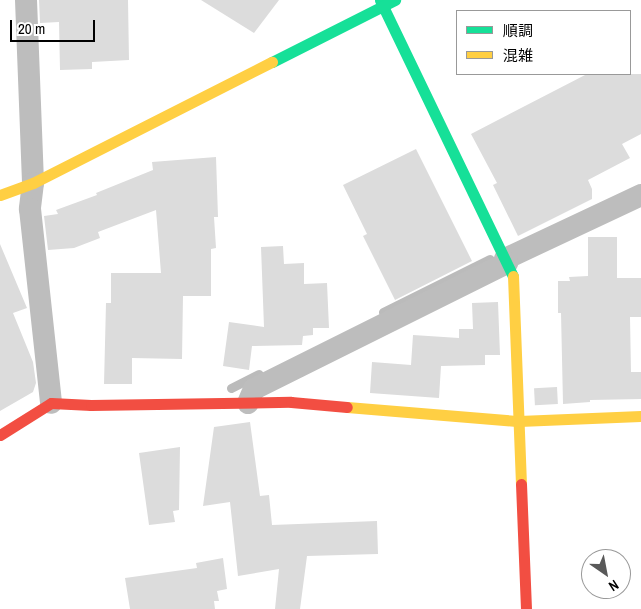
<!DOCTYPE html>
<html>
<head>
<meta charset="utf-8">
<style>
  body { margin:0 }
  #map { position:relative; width:641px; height:609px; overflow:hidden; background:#fff; font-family:"Archivo Narrow","Noto Sans JP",sans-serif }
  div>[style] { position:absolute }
  .stream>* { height:9px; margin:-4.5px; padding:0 4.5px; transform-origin:4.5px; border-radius:4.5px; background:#bbb }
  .building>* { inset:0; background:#dcdcdc; transform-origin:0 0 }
  .street>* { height:22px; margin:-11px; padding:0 11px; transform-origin:11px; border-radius:11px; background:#bdbdbd }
  .fast>* { height:11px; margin:-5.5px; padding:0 5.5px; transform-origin:5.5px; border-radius:5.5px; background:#16e098 }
  .slow>* { height:11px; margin:-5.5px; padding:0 5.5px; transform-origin:5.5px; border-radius:5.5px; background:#ffcf43 }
  .jam>* { height:11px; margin:-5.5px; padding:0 5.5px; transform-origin:5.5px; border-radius:5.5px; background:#f24e42 }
  span { translate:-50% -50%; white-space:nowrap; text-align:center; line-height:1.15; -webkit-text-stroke:4px #fff; paint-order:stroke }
  .legend { position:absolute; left:456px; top:10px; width:175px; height:65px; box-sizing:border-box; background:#fff; border:1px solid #999; margin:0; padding:6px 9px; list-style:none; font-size:15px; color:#000 }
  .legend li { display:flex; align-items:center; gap:10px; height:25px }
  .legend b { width:25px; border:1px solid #999 }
  .north { position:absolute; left:581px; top:549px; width:50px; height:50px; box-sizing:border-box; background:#fff; border:1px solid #999; border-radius:50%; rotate:147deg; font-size:14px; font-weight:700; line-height:20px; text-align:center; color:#000 }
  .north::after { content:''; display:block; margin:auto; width:18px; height:22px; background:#595959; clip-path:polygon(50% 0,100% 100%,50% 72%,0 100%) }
  .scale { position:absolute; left:10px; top:20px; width:85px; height:22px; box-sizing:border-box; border:2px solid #000; border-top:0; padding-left:6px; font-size:15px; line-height:18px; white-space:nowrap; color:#000; -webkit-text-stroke:4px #fff; paint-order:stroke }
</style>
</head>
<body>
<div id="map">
  <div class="stream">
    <div style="left:383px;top:312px;width:119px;rotate:-26.4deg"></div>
    <div style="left:231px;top:388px;width:31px;rotate:-27deg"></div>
  </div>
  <div class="building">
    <div style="clip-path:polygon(39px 0,128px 0,129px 60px,92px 62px,92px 69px,60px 70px,59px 22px,40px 23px)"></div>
    <div style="clip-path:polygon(201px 0,279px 0,254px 33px)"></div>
    <div style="clip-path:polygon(587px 74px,641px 74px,641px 134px,622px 144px,630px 158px,588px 180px,592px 189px,592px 199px,518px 236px,493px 185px,497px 183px,471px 134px)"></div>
    <div style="clip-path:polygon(416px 149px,472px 261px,395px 300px,363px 236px,367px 234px,343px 185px)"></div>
    <div style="clip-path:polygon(216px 157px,218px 217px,214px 217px,216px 248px,211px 249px,211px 296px,183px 296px,182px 359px,132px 358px,132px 384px,104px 384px,106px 303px,111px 303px,111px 273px,161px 273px,156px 210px,98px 232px,100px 238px,74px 248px,48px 250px,44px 216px,58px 214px,56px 210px,97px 195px,96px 193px,153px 170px,152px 162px)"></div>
    <div style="clip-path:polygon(588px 237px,617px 237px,617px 278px,641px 278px,641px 317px,630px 317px,631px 372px,641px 372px,641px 399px,590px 400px,590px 402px,563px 404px,561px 313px,558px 313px,558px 281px,570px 281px,569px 277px,588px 276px)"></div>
    <div style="clip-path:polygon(0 244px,27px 308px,13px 313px,33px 362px,36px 383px,33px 392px,0 411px)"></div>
    <div style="clip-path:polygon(283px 246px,284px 264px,304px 263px,304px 284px,327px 283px,329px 328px,313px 328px,313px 335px,303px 336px,302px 345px,252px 346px,249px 370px,223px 366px,229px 322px,264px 327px,261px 247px)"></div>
    <div style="clip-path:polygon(498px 302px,500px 355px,485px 355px,485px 365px,441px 366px,439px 398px,370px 393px,372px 362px,411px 365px,413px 335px,459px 338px,459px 329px,473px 329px,472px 303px)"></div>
    <div style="left:557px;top:387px;width:17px;height:23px;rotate:87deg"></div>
    <div style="clip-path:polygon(250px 422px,260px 496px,269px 495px,272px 525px,377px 521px,378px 554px,307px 556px,300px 609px,275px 609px,279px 569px,238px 576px,230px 502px,203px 506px,214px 427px)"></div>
    <div style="clip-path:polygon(180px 447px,179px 510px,173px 511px,175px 522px,149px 525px,139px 453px)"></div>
    <div style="clip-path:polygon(223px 558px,227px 589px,217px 591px,219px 601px,214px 601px,215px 609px,130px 609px,125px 578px,197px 568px,196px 563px)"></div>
  </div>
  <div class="street">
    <div style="left:26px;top:0;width:183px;rotate:87.8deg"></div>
    <div style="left:33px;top:183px;width:26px;rotate:97deg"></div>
    <div style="left:30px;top:209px;width:195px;rotate:83.8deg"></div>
    <div style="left:505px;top:259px;width:150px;rotate:-25.2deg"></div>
    <div style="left:248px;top:403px;width:15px;rotate:-67deg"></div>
    <div style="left:254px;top:389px;width:283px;rotate:-26.5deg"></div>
  </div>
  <div class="fast">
    <div style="left:380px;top:0;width:306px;rotate:64.3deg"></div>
    <div style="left:272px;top:62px;width:138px;rotate:-26.8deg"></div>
  </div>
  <div class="slow">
    <div style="left:0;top:195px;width:35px;rotate:-20deg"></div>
    <div style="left:33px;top:183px;width:268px;rotate:-26.9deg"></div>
    <div style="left:513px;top:276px;width:208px;rotate:87.8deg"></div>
    <div style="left:347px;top:407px;width:173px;rotate:4.7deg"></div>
    <div style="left:519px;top:421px;width:122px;rotate:-2.3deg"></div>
  </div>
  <div class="jam">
    <div style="left:0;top:435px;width:60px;rotate:-32.1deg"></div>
    <div style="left:51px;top:403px;width:40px;rotate:2.9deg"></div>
    <div style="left:91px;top:405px;width:200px;rotate:-0.9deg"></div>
    <div style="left:291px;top:402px;width:56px;rotate:5.1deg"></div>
    <div style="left:521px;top:484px;width:125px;rotate:87.7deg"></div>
  </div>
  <ul class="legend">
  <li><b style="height:6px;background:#16e098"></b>順調</li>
  <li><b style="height:6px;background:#ffcf43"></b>混雑</li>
  </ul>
  <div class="north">N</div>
  <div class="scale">20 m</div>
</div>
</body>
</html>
